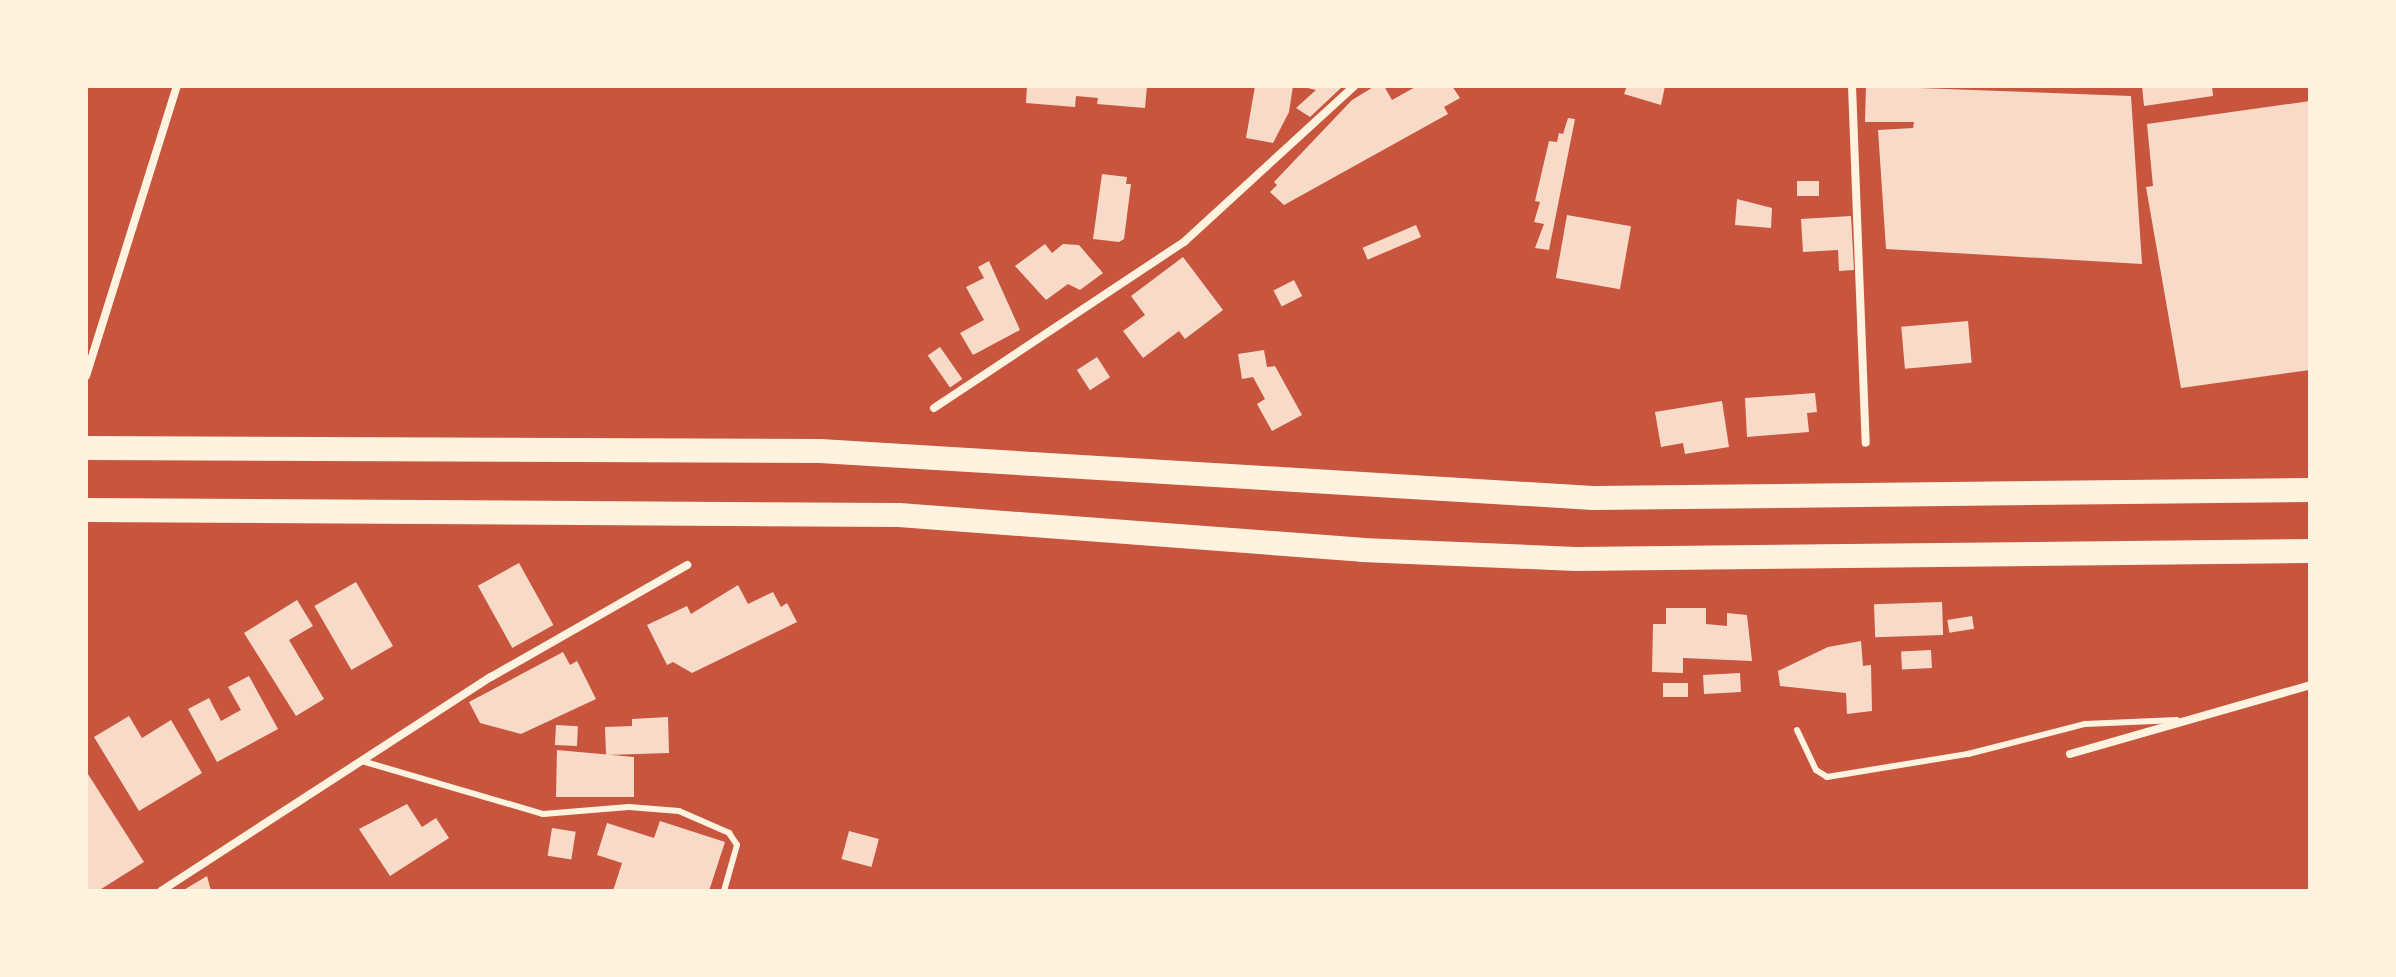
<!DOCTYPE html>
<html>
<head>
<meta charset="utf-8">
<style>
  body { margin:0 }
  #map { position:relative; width:2396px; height:977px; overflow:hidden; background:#c8553d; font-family:Quicksand,sans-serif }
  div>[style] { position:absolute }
  .building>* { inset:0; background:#f7dbc8; transform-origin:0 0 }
  .service>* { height:6px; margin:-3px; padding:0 3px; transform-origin:3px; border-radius:3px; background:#fff3e0 }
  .minor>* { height:8px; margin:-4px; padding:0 4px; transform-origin:4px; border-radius:4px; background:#fff3e0 }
  .motorway>* { height:24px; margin:-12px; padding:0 12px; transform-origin:12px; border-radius:12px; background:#fff3e0 }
  span { translate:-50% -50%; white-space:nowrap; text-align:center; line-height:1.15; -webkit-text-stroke:6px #fff3e0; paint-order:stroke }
  .frame { position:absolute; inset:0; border:88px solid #fff3e0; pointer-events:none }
</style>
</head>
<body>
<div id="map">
  <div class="building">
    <div style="clip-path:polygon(1027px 86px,1147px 86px,1145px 108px,1097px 104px,1098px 98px,1076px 96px,1075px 107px,1026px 103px)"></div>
    <div style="clip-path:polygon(1255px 86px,1293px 86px,1289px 112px,1273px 143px,1246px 138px)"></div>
    <div style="clip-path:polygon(1343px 86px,1310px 117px,1296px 108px,1316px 90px,1299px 86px)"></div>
    <div style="clip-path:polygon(1375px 86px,1384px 86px,1392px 100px,1417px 86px,1452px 86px,1460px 98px,1444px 107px,1448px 114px,1284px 205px,1270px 192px,1277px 185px,1274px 182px,1352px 100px)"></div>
    <div style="clip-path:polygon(1627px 86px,1665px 86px,1661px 105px,1624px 94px)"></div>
    <div style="clip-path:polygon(1866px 86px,2131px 96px,2142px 264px,1886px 249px,1878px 130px,1913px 128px,1914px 122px,1865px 122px)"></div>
    <div style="clip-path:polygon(2142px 86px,2212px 86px,2213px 96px,2144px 106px)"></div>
    <div style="clip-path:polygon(2310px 101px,2310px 370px,2181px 388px,2146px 187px,2153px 186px,2147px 124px)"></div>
    <div style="clip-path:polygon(1568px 118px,1575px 119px,1549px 250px,1535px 248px,1544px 224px,1534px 222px,1540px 202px,1535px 201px,1549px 141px,1557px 142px,1559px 133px,1563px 134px)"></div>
    <div style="clip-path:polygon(1102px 174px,1127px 177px,1126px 184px,1131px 184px,1124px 239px,1119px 242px,1093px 239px)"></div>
    <div style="left:1819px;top:181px;width:15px;height:22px;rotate:90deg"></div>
    <div style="clip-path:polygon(1737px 199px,1772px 208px,1771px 228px,1735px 225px)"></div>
    <div style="left:1567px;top:215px;width:65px;height:64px;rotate:10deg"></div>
    <div style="clip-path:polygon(1851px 216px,1854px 270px,1839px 271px,1838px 250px,1803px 252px,1801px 219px)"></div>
    <div style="left:1416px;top:225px;width:13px;height:58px;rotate:67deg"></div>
    <div style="clip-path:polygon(1045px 244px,1052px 253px,1063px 244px,1079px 245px,1103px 273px,1080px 290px,1068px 284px,1046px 300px,1015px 266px)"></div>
    <div style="clip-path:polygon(1183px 257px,1223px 310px,1185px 339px,1179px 331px,1143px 358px,1123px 331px,1145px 315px,1131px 296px)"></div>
    <div style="clip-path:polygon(989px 261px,1020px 330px,973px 355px,960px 333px,984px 320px,966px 287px,984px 278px,978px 267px)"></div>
    <div style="left:1294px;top:280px;width:18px;height:23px;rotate:63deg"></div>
    <div style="left:1968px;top:321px;width:42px;height:67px;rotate:85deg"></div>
    <div style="left:940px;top:347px;width:39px;height:15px;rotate:55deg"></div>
    <div style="clip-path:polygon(1264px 350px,1267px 367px,1275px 366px,1302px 415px,1272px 431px,1257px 404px,1265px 399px,1253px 377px,1242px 379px,1238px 354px)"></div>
    <div style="left:1097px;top:357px;width:24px;height:24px;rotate:57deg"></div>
    <div style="clip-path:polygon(1815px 393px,1817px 412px,1807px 413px,1809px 432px,1747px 437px,1745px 398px)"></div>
    <div style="clip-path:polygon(1722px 401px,1729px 447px,1685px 454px,1683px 443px,1661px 447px,1655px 412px)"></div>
    <div style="left:519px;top:563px;width:71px;height:47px;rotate:61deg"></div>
    <div style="left:356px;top:582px;width:74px;height:48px;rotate:60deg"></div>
    <div style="clip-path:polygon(738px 585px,748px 604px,773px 592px,781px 607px,787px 603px,797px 622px,692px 673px,673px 662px,667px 665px,647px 625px,687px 606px,691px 614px)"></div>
    <div style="clip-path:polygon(297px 600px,313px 626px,289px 640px,324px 699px,296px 716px,244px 633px)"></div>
    <div style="left:1942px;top:602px;width:33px;height:68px;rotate:88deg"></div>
    <div style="clip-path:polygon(1666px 608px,1706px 608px,1706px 624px,1727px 626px,1727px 613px,1747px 615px,1752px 661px,1683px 658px,1683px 673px,1652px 672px,1653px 624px,1666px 624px)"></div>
    <div style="left:1972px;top:616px;width:13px;height:25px;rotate:81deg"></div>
    <div style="clip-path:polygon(1861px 641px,1863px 666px,1871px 665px,1872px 711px,1847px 714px,1846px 693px,1780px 686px,1778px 671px,1828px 647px)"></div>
    <div style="left:1931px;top:650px;width:18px;height:30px;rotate:87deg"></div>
    <div style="clip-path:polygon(563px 652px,570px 665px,577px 661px,596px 699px,521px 734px,480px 723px,469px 702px)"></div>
    <div style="left:1740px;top:673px;width:19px;height:37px;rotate:87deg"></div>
    <div style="clip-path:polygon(249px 676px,278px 729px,217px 762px,188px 709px,209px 698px,221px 721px,241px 710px,228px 687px)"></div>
    <div style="left:1688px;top:683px;width:14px;height:25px;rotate:90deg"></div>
    <div style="clip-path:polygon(129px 716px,142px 738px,171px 720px,202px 773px,139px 811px,94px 737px)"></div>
    <div style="clip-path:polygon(668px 717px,669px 753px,606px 755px,605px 727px,632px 726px,632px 719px)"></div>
    <div style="left:556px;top:725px;width:22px;height:20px;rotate:3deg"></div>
    <div style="clip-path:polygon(557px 750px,634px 757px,634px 797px,556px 797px)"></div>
    <div style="clip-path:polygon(86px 771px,144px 862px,98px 891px,86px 891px)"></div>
    <div style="clip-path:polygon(407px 804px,422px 827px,436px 818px,449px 838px,390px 876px,359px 829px)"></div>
    <div style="clip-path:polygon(660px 821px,725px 842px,709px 891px,613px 891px,622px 863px,597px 855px,607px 823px,654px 838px)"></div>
    <div style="left:552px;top:828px;width:24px;height:28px;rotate:9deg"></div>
    <div style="left:849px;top:831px;width:31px;height:29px;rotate:15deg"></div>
    <div style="clip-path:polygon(207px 876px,211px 891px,182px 891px)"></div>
  </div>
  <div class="service">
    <div style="left:1797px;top:730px;width:44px;rotate:64.6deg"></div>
    <div style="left:1816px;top:770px;width:13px;rotate:32deg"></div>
    <div style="left:1827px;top:777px;width:143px;rotate:-9.3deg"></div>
    <div style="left:1968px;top:754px;width:121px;rotate:-14.4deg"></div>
    <div style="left:2085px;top:724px;width:92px;rotate:-2.5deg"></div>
    <div style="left:362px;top:761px;width:189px;rotate:16.3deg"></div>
    <div style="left:543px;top:814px;width:86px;rotate:-4.7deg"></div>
    <div style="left:629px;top:807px;width:50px;rotate:4.6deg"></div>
    <div style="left:679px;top:811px;width:55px;rotate:23.7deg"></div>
    <div style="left:729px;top:833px;width:14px;rotate:56deg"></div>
    <div style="left:737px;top:845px;width:48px;rotate:105.8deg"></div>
  </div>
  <div class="minor">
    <div style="left:1852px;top:86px;width:357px;rotate:87.8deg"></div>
    <div style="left:86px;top:376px;width:304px;rotate:-72.6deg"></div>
    <div style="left:934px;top:408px;width:300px;rotate:-33.6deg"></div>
    <div style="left:1184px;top:242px;width:231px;rotate:-42.5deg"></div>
    <div style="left:2070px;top:754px;width:250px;rotate:-16deg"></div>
    <div style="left:161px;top:891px;width:393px;rotate:-33deg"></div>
    <div style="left:491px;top:677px;width:226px;rotate:-29.7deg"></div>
  </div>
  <div class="motorway">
    <div style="left:86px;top:448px;width:734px;rotate:0.23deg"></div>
    <div style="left:820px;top:451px;width:774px;rotate:3.48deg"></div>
    <div style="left:1593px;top:498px;width:717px;rotate:-0.64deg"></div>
    <div style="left:86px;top:510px;width:813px;rotate:0.35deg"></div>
    <div style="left:899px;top:515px;width:464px;rotate:4.3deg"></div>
    <div style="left:1362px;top:550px;width:214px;rotate:2.4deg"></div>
    <div style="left:1576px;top:559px;width:734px;rotate:-0.62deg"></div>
  </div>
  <div class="frame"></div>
</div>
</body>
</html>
